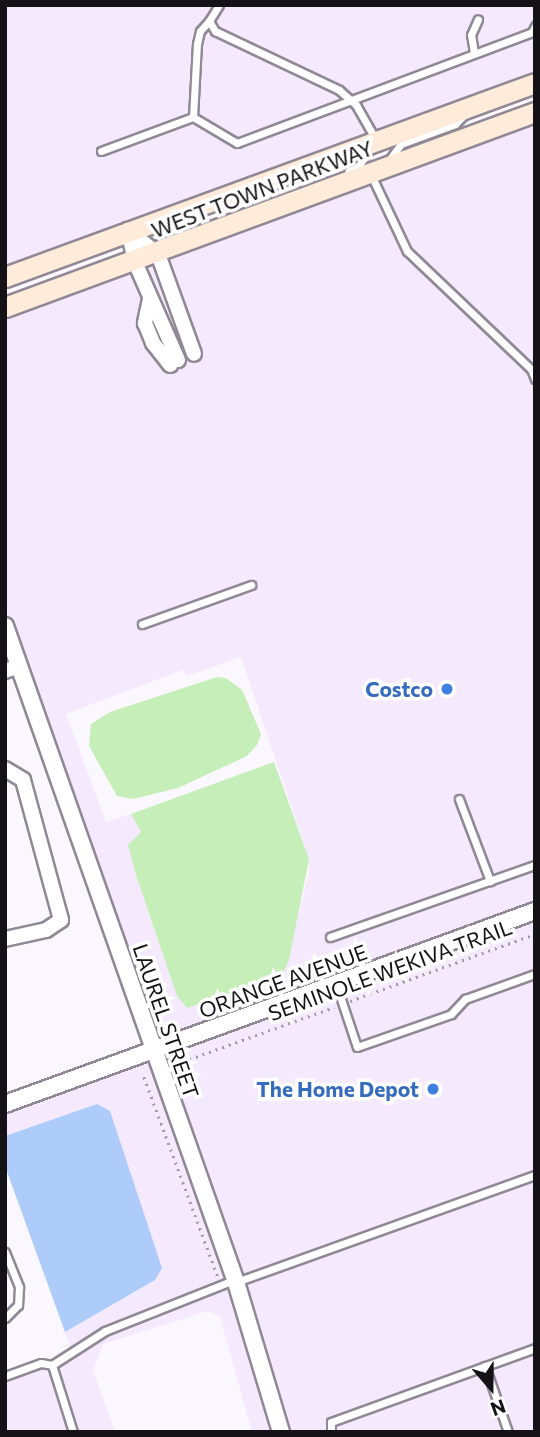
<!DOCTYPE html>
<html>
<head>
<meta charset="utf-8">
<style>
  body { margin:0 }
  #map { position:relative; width:540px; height:1437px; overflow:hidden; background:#fbf7fe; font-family:Commissioner,sans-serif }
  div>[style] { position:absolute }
  .built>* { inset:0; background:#f4e9fd }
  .green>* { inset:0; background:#c6eeb8 }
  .water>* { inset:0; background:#adccfa }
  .path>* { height:2.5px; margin-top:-1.25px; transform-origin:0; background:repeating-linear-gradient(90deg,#a09da2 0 2px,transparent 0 7px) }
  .roads { filter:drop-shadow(2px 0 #908995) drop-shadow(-2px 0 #908995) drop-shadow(0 2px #908995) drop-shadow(0 -2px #908995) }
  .service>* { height:7px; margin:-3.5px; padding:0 3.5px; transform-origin:3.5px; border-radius:3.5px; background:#fff }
  .minor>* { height:14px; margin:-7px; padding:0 7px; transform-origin:7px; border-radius:7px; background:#fff }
  .tertiary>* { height:16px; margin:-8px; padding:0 8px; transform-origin:8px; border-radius:8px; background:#fff }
  .secondary>* { height:19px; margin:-9.5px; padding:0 9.5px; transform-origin:9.5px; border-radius:9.5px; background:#ffebda }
  .dots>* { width:19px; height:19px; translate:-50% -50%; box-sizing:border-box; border:4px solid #fff; border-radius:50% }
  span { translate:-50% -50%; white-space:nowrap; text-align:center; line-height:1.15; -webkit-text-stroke:7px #fff; paint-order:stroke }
  .street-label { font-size:21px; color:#141216 }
  .shop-label { font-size:21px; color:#366cbe; font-weight:700 }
  .right { translate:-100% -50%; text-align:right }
  .frame { position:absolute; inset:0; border:7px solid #141216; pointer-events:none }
  .north { position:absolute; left:456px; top:1353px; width:70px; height:70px; -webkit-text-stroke:5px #fff; paint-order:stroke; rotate:160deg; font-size:19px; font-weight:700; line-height:28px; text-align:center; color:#141216 }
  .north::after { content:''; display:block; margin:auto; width:24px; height:32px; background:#141216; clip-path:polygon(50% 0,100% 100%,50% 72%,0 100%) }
</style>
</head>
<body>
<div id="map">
  <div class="built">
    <div style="clip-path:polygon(5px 5px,535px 5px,535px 75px,5px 269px)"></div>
    <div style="clip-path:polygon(evenodd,535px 120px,535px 903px,158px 1042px,5px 607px,5px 315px,131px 271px,142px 298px,139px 324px,152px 322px,151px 318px,158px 332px,158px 296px,144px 267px,535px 120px,241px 657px,309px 859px,309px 873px,284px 971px,186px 1007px,177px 996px,136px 875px,129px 845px,141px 832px,140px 822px,131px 814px,106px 822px,66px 714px,183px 670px,187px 676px,241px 657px)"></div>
    <div style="clip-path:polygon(535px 919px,535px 1432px,287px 1432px,242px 1279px,163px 1055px)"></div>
    <div style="clip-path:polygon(151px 1060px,229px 1284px,274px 1432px,252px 1432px,220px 1317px,208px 1311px,103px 1344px,93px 1370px,115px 1432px,5px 1432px,5px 1380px,73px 1357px,65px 1332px,155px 1280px,97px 1104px,5px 1136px,5px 1112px)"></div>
  </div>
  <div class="green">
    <div style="clip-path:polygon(217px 677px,226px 678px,242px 690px,261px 734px,257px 745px,247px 756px,178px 788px,133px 799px,117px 796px,89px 746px,91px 724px,110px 712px)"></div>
    <div style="clip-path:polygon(274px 762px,309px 859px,289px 960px,284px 971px,258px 984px,187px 1008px,177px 996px,136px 875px,128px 845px,141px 832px,131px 814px)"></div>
  </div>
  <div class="water">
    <div style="clip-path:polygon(97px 1104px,110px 1111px,162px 1268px,155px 1280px,65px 1332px,5px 1166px,5px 1136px)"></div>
  </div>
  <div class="path">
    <div style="left:350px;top:1001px;width:197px;rotate:-19.9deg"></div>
    <div style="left:176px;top:1064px;width:168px;rotate:-19.8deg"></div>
    <div style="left:144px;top:1077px;width:213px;rotate:69.7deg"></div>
  </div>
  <div class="roads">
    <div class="service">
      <div style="left:219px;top:5px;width:19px;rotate:122deg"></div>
      <div style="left:209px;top:21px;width:12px;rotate:59deg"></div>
      <div style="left:215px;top:31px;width:137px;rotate:25.4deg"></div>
      <div style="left:339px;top:90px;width:23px;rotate:41deg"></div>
      <div style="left:356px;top:105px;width:40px;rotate:60.3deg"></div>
      <div style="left:376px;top:140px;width:34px;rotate:124deg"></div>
      <div style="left:357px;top:168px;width:9px;rotate:159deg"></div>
      <div style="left:474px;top:53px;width:18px;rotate:-99deg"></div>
      <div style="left:471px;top:35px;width:17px;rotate:-66deg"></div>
      <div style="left:193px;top:117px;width:73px;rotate:-86.9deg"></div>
      <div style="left:197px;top:44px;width:13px;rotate:-77deg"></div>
      <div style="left:200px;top:31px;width:13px;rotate:-48deg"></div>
      <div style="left:101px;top:151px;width:98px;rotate:-20.3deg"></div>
      <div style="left:193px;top:117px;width:51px;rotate:30.6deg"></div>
      <div style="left:237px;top:143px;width:315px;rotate:-20.6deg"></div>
      <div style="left:532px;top:32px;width:7px;rotate:-63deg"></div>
      <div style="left:387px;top:163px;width:24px;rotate:-54deg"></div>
      <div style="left:401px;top:144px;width:58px;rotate:-20.3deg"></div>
      <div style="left:455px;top:124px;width:11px;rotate:-45deg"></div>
      <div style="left:371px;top:175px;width:84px;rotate:64.7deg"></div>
      <div style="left:407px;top:251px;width:171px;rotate:43.6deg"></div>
      <div style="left:531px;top:369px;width:11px;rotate:68deg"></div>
      <div style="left:142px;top:624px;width:116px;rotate:-19.7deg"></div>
      <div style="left:459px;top:799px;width:88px;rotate:69.3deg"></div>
      <div style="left:330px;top:937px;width:217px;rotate:-19.4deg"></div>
      <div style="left:336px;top:984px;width:66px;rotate:71.6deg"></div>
      <div style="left:357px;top:1047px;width:100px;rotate:-19.3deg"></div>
      <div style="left:451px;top:1014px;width:21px;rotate:-47deg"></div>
      <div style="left:465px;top:999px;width:74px;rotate:-19.7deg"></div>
      <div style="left:5px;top:1252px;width:38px;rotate:68deg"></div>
      <div style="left:19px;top:1287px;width:18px;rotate:93deg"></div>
      <div style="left:18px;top:1305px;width:18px;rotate:135deg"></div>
      <div style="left:236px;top:1282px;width:318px;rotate:-19.7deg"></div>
      <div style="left:52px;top:1365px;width:70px;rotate:72.6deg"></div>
      <div style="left:485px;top:1366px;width:70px;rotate:70.8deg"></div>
      <div style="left:5px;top:1376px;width:38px;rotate:-20deg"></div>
      <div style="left:41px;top:1363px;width:11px;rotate:10deg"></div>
      <div style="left:52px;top:1365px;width:63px;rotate:-32.7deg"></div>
      <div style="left:105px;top:1331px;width:139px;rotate:-21.6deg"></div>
      <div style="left:331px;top:1432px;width:10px;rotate:-90deg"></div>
      <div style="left:331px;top:1422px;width:217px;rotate:-19.9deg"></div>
    </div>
    <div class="minor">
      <div style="left:150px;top:299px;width:25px;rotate:102deg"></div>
      <div style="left:145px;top:323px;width:22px;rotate:68deg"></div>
      <div style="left:153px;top:343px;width:28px;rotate:52deg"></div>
      <div style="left:178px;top:360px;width:107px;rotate:-113.7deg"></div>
      <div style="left:135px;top:262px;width:33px;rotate:-102deg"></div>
      <div style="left:128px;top:230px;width:38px;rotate:39deg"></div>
      <div style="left:158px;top:254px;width:106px;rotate:70.2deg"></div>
      <div style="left:5px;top:671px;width:15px;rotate:-20deg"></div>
      <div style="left:5px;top:769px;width:21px;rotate:31deg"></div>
      <div style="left:23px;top:780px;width:145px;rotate:74.8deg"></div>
      <div style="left:61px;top:920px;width:18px;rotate:146deg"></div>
      <div style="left:46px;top:930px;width:42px;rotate:167.6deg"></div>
    </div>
    <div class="tertiary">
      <div style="left:5px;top:626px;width:695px;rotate:70.6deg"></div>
      <div style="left:236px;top:1282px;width:157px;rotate:73.3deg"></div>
      <div style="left:5px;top:1104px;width:564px;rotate:-20.01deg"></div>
    </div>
    <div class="secondary">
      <div style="left:5px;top:277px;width:564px;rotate:-20.1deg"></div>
      <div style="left:5px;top:307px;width:565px;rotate:-20.2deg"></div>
    </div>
  </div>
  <div class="dots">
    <div style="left:447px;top:689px;background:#3f7fe0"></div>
    <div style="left:433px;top:1089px;background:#3f7fe0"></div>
  </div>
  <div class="street-label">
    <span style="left:262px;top:189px;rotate:-21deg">WEST TOWN PARKWAY</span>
    <span style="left:390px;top:970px;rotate:-20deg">SEMINOLE WEKIVA TRAIL</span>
    <span style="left:283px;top:981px;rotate:-20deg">ORANGE AVENUE</span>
    <span style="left:166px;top:1021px;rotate:71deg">LAUREL STREET</span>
  </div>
  <div class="shop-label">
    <span class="right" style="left:433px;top:689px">Costco</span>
    <span class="right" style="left:419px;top:1089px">The Home Depot</span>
  </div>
  <div class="frame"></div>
  <div class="north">N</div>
</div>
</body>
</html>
